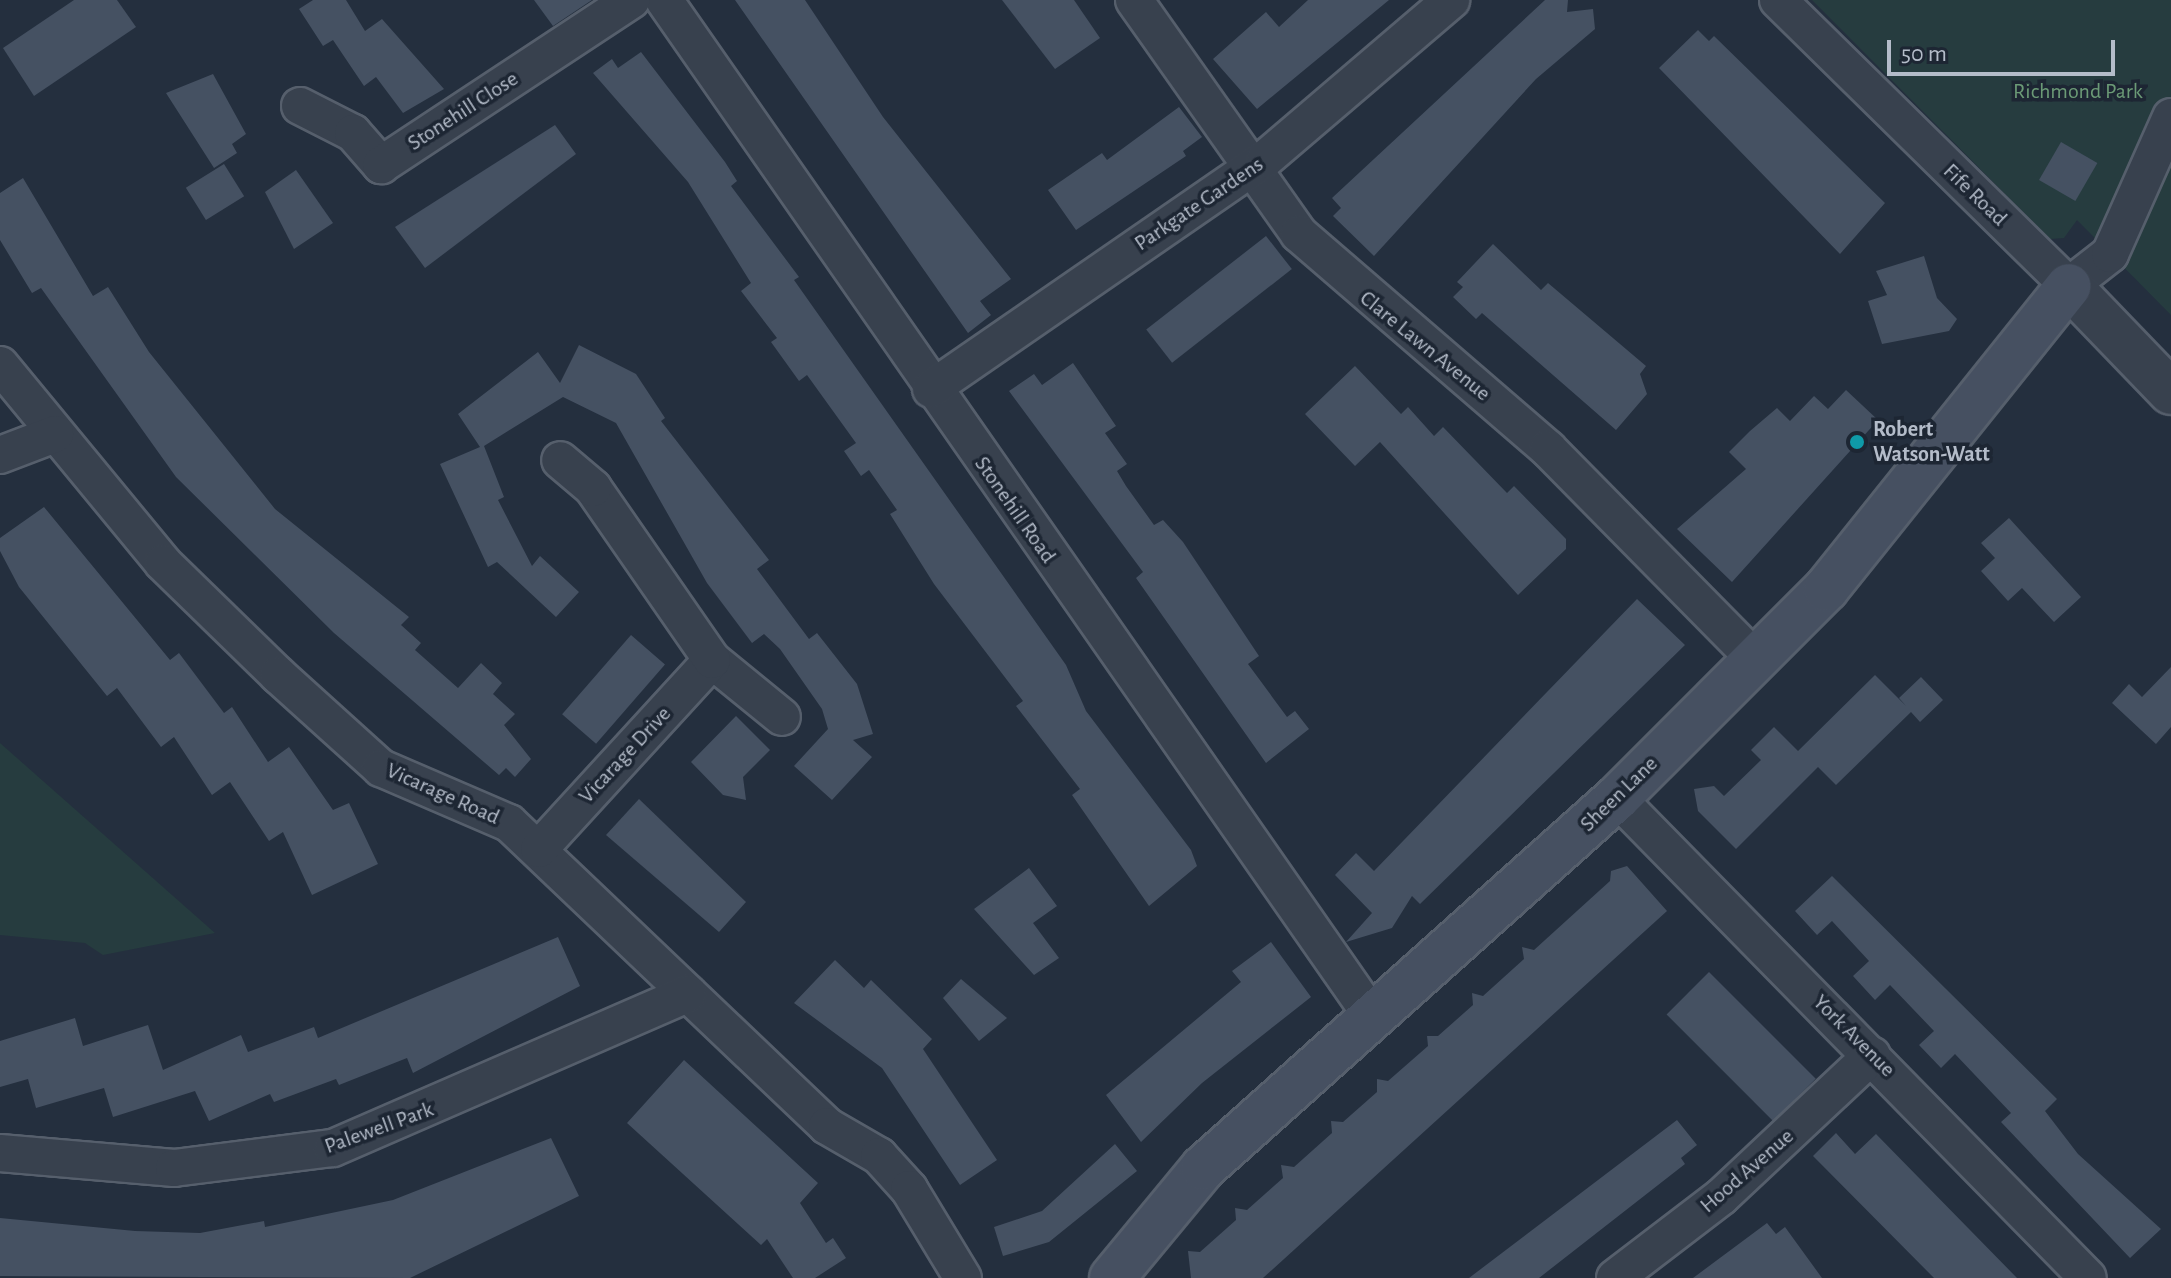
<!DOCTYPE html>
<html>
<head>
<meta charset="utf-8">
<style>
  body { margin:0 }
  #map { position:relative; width:2171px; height:1278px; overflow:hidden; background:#242f3e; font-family:"Alegreya Sans",sans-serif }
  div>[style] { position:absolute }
  .green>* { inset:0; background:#263c3f }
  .building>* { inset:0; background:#455162; transform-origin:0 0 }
  .roads { filter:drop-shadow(2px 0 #565f6c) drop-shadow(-2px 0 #565f6c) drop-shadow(0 2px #565f6c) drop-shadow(0 -2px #565f6c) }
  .minor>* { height:36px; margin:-18px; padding:0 18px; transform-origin:18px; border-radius:18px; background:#38414e }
  .tertiary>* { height:44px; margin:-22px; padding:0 22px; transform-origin:22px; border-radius:22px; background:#38414e }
  .secondary>* { height:44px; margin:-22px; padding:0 22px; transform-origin:22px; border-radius:22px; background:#465061 }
  .dots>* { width:22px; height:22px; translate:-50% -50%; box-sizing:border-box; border:4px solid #1d2633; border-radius:50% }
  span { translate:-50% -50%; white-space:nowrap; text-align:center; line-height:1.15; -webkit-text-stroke:7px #1d2633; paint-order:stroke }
  .park-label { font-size:22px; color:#6b9a76 }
  .street-label { font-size:22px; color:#b4bcc9 }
  .poi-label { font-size:22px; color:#b4bcc9; font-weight:700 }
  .left { translate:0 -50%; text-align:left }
  .scale { position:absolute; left:1887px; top:40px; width:228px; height:36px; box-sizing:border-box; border:4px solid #b4bcc9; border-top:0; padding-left:10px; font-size:24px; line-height:28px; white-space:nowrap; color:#b4bcc9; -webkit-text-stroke:6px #1d2633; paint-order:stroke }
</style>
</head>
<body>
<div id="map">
  <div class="green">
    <div style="clip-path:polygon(1812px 0,2171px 0,2171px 315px,2077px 220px,2064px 238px,2050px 239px)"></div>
    <div style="clip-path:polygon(0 743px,215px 933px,103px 955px,85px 943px,0 935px)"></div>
  </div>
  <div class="building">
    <div style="clip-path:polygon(74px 0,117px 0,136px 27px,34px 96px,3px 48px)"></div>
    <div style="clip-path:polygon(313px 0,346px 0,365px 31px,382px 19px,444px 89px,403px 113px,376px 77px,364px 86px,333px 40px,323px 46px,299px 9px)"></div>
    <div style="clip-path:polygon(534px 0,592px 0,553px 26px)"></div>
    <div style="clip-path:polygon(735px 0,805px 0,883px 117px,1011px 279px,980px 301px,991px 315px,968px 333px)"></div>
    <div style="clip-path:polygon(1002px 0,1074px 0,1100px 38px,1055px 69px)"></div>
    <div style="clip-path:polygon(1308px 0,1389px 0,1257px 109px,1213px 59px,1266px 12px,1279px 27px)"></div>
    <div style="clip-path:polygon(1545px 0,1568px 0,1567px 12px,1593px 9px,1595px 29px,1536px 79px,1374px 256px,1333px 216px,1341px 208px,1332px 198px)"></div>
    <div style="clip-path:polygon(1698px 30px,1709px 41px,1714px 36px,1885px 203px,1840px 254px,1659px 68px)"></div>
    <div style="clip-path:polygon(641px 52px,725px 162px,737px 181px,731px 186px,799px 277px,794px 280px,1066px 665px,1086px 711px,1191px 850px,1197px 866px,1149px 906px,1072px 795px,1080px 789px,1016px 706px,1023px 701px,934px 584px,890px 514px,897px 510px,869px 470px,861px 476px,844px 451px,856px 443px,807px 375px,799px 381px,771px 342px,777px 338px,741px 291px,751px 283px,688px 182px,593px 73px,612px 59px,618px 68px)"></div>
    <div style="clip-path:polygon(213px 74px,246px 134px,232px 144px,237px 153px,214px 168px,166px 93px)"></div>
    <div style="clip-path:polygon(1179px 107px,1202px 137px,1183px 151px,1186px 156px,1076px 230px,1048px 190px,1102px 153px,1107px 160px)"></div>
    <div style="clip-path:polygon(555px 125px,576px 154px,425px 268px,395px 227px)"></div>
    <div style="left:2061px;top:142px;width:42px;height:44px;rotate:30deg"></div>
    <div style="left:224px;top:164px;width:38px;height:45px;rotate:58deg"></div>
    <div style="clip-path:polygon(296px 170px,333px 223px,294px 249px,265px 192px)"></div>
    <div style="clip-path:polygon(23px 178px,93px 296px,108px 287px,149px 352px,275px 509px,409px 617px,401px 625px,421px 643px,415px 650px,458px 688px,481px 663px,502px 683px,493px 694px,515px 714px,504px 725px,531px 759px,515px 777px,506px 768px,499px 775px,334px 633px,176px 477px,41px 288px,32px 293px,0 240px,0 193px)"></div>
    <div style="left:1266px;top:236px;width:42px;height:152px;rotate:52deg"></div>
    <div style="clip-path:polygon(1493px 244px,1541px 290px,1548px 283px,1646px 366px,1640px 374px,1647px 394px,1616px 430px,1482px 313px,1476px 319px,1453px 297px,1463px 287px,1457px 282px)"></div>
    <div style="clip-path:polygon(1924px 256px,1937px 298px,1957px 319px,1949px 331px,1882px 344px,1868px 301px,1887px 295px,1876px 271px)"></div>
    <div style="clip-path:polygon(579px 345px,636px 374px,665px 418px,661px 421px,769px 560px,757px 569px,809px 639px,817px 633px,857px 684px,873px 734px,853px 740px,872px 757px,832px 800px,794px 766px,828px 729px,822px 709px,780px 649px,764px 634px,752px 643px,707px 583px,616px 423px,563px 397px,484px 446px,504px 497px,498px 500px,532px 566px,540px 556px,579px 592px,556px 617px,497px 562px,488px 567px,440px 464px,480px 447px,458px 414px,538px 352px,560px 383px)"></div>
    <div style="clip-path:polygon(1073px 363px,1116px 426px,1105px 433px,1127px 464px,1117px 471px,1126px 486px,1154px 525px,1163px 520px,1183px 542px,1259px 656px,1248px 664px,1287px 717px,1295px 711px,1309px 729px,1266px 763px,1136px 578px,1143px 572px,1009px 391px,1034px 374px,1042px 385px)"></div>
    <div style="clip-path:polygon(1355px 366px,1401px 414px,1408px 407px,1434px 436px,1443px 427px,1507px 493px,1514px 486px,1566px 539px,1566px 549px,1518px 595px,1380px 442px,1355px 466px,1305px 414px)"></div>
    <div style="clip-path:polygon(1846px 390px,1878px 420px,1732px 582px,1677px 529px,1746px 469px,1729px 452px,1750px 431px,1777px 408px,1790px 421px,1814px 396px,1828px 409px)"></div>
    <div style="clip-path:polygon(44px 507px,170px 660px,179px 653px,224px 713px,232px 707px,268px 762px,289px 747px,333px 810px,349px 803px,378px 864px,312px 895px,283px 832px,269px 841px,230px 782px,212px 795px,174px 737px,161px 747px,117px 688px,107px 696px,19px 587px,0 551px,0 538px)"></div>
    <div style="clip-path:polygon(2009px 518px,2081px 597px,2054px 622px,2022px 588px,2008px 601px,1981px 571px,1995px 558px,1981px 543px)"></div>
    <div style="clip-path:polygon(1637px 599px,1685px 645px,1420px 904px,1412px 896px,1392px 928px,1346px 942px,1372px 913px,1335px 875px,1356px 853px,1374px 871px)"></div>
    <div style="left:631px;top:635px;width:45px;height:105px;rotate:41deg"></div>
    <div style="clip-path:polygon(2171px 667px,2171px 727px,2156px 744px,2112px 703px,2129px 684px,2142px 697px)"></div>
    <div style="clip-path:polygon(1875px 675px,1906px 706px,1899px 698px,1921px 677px,1943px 700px,1920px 722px,1911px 712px,1836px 785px,1818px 767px,1736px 849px,1698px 811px,1694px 789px,1714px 786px,1724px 796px,1761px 760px,1751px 750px,1774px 727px,1798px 751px)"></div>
    <div style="clip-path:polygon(736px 716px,770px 750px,743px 777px,746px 800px,723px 795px,691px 762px)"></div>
    <div style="clip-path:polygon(639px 799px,746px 902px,719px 932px,606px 835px)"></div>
    <div style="clip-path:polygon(1627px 866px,1667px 911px,1263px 1278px,1191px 1278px,1188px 1251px,1200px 1252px,1236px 1220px,1235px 1208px,1247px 1210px,1283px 1178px,1281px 1165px,1294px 1167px,1332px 1133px,1331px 1121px,1343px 1122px,1377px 1092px,1377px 1079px,1388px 1081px,1428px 1046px,1427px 1036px,1438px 1036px,1473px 1005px,1472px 993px,1483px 996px,1524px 959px,1522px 947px,1534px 950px,1610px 881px,1611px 871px)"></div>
    <div style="clip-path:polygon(1029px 868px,1057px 906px,1033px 923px,1059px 958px,1034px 975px,974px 909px)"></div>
    <div style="clip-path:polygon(1832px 876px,2057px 1099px,2045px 1111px,2078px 1154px,2161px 1229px,2130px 1258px,2001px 1122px,2011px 1113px,1955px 1054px,1941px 1068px,1919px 1045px,1934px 1031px,1890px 985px,1875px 1000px,1853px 976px,1869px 961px,1832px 921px,1817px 935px,1795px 911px)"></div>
    <div style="clip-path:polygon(558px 937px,580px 986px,413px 1073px,407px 1058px,339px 1085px,336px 1079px,274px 1102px,270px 1094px,209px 1121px,195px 1091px,113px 1117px,104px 1088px,36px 1108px,28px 1079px,0 1087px,0 1041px,75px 1018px,83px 1046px,148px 1025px,163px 1070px,241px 1035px,248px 1052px,314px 1027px,318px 1038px)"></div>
    <div style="clip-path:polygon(1271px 942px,1311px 997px,1202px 1083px,1141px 1142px,1106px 1095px,1241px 982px,1232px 971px)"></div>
    <div style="clip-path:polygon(835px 960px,864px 988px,871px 980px,932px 1039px,923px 1049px,997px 1160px,960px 1185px,882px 1068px,794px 1003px)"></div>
    <div style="left:1709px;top:972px;width:151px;height:60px;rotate:45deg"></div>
    <div style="clip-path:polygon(961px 979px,1007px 1018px,979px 1041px,943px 998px)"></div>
    <div style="clip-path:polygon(684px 1060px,818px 1183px,800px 1203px,826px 1243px,833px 1238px,846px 1258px,815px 1278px,793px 1278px,767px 1239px,761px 1245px,627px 1123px)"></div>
    <div style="clip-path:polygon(1677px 1120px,1697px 1145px,1681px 1158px,1685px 1164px,1539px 1278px,1469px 1278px)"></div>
    <div style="clip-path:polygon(1836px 1133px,1855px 1154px,1876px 1134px,2017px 1278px,1934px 1278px,1813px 1156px)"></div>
    <div style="clip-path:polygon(551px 1138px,579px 1196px,410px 1278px,0 1276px,0 1218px,135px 1231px,200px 1233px,264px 1221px,265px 1227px,393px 1200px)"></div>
    <div style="clip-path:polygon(1115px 1144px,1137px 1171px,1049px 1242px,1003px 1256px,994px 1227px,1042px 1211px)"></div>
    <div style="clip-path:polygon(1767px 1223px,1776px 1234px,1785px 1227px,1822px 1278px,1693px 1278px)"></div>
  </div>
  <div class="roads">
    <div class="minor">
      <div style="left:664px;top:0;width:1238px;rotate:55.13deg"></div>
      <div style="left:1134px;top:0;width:286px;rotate:54.8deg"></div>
      <div style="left:1299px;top:234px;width:329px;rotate:40.8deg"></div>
      <div style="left:1548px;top:449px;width:295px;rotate:45.4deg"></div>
      <div style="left:1778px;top:0;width:408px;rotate:44.5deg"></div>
      <div style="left:2069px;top:286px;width:52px;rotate:-38deg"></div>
      <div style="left:2110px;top:254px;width:150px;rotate:-66deg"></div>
      <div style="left:300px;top:106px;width:59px;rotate:27deg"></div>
      <div style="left:353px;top:133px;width:43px;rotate:48.8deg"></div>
      <div style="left:381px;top:165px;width:300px;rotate:-33.4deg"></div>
      <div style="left:0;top:365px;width:256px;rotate:50.5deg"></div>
      <div style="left:163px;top:563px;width:161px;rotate:44.2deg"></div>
      <div style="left:278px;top:675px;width:139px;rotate:42.1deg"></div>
      <div style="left:381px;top:768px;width:139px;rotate:23.3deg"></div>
      <div style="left:509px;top:823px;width:439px;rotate:43.6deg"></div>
      <div style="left:827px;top:1126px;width:60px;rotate:30deg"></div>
      <div style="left:879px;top:1156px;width:45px;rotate:47.7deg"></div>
      <div style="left:909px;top:1189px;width:104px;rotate:58.8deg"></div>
      <div style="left:931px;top:389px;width:406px;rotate:-34.6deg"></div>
      <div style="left:1265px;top:159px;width:245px;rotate:-40.5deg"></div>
      <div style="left:0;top:455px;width:59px;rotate:-20.9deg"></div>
      <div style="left:712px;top:660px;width:90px;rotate:39.2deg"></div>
      <div style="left:1617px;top:798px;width:672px;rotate:45.54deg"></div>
      <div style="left:539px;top:849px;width:256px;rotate:-47.5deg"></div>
      <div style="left:712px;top:660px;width:209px;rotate:-124.7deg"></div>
      <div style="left:593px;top:488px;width:43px;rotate:-139.7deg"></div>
      <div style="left:0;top:1153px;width:175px;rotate:4.9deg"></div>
      <div style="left:174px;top:1168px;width:160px;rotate:-7.2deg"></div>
      <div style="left:333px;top:1148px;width:387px;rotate:-23.5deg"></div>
      <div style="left:1615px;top:1278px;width:133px;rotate:-37.4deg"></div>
      <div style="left:1721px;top:1197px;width:207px;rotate:-43.2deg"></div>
    </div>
    <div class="tertiary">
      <div style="left:2069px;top:286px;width:147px;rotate:46.1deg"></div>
    </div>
    <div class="secondary">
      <div style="left:1112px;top:1278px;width:143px;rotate:-50.4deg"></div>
      <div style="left:1203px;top:1168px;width:555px;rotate:-41.79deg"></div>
      <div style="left:1617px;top:798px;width:296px;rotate:-45deg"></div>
      <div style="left:1826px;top:589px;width:388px;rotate:-51.3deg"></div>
    </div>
  </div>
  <div class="dots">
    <div style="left:1857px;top:442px;background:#0f9aa8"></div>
  </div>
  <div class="park-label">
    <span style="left:2078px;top:92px">Richmond Park</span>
  </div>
  <div class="street-label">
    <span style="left:463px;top:111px;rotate:-33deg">Stonehill Close</span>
    <span style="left:1975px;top:195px;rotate:44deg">Fife Road</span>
    <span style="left:1199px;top:204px;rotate:-34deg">Parkgate Gardens</span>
    <span style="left:1425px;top:346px;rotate:39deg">Clare Lawn Avenue</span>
    <span style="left:1015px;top:510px;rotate:55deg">Stonehill Road</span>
    <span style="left:625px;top:755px;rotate:-47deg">Vicarage Drive</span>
    <span style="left:443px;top:794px;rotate:24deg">Vicarage Road</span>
    <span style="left:1619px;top:794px;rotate:-44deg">Sheen Lane</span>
    <span style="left:1854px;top:1036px;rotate:45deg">York Avenue</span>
    <span style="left:379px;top:1128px;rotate:-20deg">Palewell Park</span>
    <span style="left:1747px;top:1171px;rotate:-41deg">Hood Avenue</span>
  </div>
  <div class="poi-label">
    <span class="left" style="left:1873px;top:442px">Robert<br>Watson-Watt</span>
  </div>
  <div class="scale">50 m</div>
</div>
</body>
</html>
